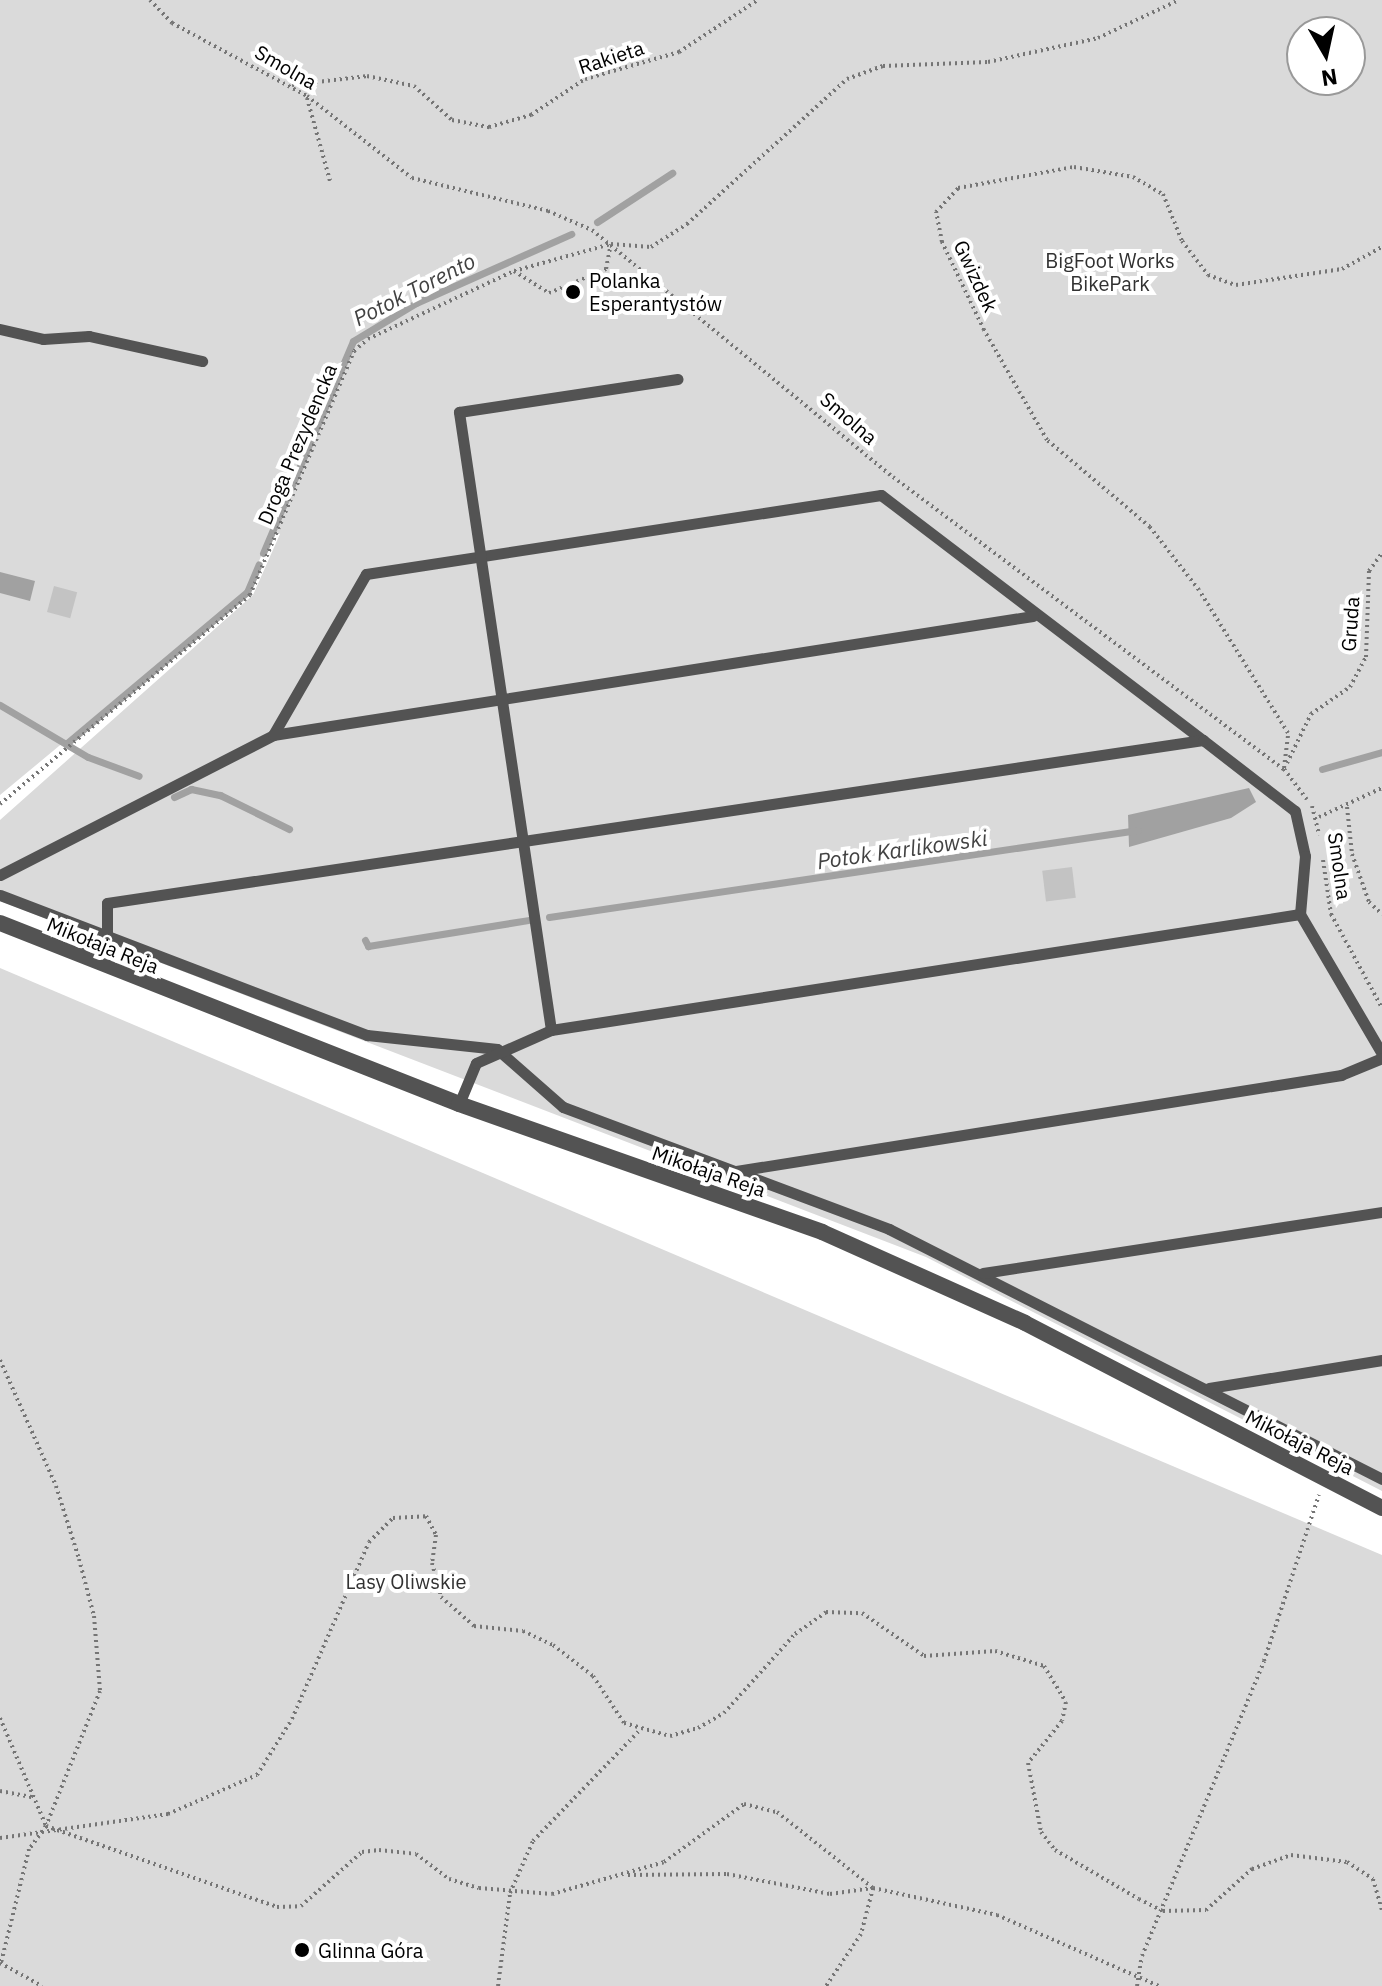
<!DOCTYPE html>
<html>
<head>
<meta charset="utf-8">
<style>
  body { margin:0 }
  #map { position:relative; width:1382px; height:1986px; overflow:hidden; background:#fff; font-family:"IBM Plex Sans",sans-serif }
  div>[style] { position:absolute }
  .green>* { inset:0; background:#dadada }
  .water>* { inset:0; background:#a1a1a1 }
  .stream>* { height:7px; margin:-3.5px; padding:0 3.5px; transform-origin:3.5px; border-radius:3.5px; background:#a1a1a1 }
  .building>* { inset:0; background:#c3c3c3; transform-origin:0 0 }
  .path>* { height:4px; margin-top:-2px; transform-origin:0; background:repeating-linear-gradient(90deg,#757575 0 2px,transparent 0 6px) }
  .lane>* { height:11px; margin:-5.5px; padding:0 5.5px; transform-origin:5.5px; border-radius:5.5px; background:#535353 }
  .street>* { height:16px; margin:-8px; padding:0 8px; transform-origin:8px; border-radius:8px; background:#535353 }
  .dots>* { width:22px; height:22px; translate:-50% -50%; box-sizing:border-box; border:4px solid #fff; border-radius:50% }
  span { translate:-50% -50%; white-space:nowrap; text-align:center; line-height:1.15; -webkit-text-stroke:8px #fff; paint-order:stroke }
  .street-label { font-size:20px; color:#000 }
  .park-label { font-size:20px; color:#313131 }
  .poi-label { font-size:20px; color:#000 }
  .left { translate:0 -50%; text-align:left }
  .water-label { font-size:22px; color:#424242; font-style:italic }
  .north { position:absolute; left:1286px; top:16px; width:80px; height:80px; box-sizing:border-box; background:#fff; border:2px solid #999; border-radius:50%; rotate:171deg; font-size:22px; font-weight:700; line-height:32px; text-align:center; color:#000 }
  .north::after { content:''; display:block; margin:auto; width:28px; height:36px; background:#000; clip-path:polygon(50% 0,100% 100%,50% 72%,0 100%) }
</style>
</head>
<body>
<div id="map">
  <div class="green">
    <div style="clip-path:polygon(evenodd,0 0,1382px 0,1382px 1491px,926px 1257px,0 901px,0 820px,253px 595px,280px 534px,272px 530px,247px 590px,0 795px,0 0,1302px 32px,1350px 32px,1350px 80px,1302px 80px,1302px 32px)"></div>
    <div style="clip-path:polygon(0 968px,1382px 1555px,1382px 1986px,0 1986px)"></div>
  </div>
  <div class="water">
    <div style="clip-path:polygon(0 572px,35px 581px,30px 601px,0 593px)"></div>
    <div style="clip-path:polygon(1249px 788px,1256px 802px,1231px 818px,1129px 847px,1128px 815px)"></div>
  </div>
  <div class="stream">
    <div style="left:597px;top:222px;width:90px;rotate:-33.2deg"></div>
    <div style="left:263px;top:553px;width:230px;rotate:-67deg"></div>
    <div style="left:353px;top:341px;width:74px;rotate:-31.1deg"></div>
    <div style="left:416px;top:303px;width:170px;rotate:-24deg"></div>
    <div style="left:0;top:705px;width:102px;rotate:30.6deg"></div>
    <div style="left:88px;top:757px;width:54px;rotate:20.4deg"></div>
    <div style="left:67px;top:743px;width:235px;rotate:-40deg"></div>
    <div style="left:247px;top:592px;width:30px;rotate:-67deg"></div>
    <div style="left:1322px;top:769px;width:62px;rotate:-15.8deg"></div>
    <div style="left:174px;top:797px;width:19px;rotate:-25deg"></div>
    <div style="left:191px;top:789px;width:30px;rotate:12deg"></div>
    <div style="left:220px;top:795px;width:77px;rotate:26.2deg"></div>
    <div style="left:549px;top:917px;width:595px;rotate:-8.4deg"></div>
    <div style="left:365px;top:940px;width:7px;rotate:63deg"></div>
    <div style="left:368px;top:946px;width:162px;rotate:-9.2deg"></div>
  </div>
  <div class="building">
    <div style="left:54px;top:586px;width:24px;height:27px;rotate:15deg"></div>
    <div style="left:1072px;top:867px;width:31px;height:30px;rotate:83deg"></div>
  </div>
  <div class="path">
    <div style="left:150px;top:0;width:32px;rotate:46deg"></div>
    <div style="left:172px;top:23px;width:153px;rotate:28.4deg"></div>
    <div style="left:307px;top:96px;width:133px;rotate:38deg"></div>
    <div style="left:412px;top:178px;width:140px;rotate:13.6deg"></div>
    <div style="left:548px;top:211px;width:48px;rotate:23.4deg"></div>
    <div style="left:592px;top:230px;width:389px;rotate:39.4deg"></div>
    <div style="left:893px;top:477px;width:488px;rotate:36.8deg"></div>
    <div style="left:1284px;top:769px;width:38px;rotate:53deg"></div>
    <div style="left:292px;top:85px;width:76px;rotate:-6.8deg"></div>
    <div style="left:367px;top:76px;width:48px;rotate:12deg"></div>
    <div style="left:414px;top:86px;width:51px;rotate:41.8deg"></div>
    <div style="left:452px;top:120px;width:38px;rotate:11deg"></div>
    <div style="left:489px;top:127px;width:44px;rotate:-15.9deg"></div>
    <div style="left:531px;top:115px;width:65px;rotate:-33.7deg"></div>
    <div style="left:585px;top:79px;width:98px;rotate:-16deg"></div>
    <div style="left:679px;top:52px;width:95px;rotate:-33.4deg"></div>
    <div style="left:307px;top:98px;width:86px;rotate:74.5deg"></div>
    <div style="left:514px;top:271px;width:41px;rotate:32.2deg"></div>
    <div style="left:549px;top:293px;width:62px;rotate:-22.8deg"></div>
    <div style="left:606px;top:269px;width:25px;rotate:-79deg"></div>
    <div style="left:1287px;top:763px;width:55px;rotate:-63.9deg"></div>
    <div style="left:1311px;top:714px;width:47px;rotate:-34.7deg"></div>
    <div style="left:1350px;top:687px;width:34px;rotate:-62deg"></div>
    <div style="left:1366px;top:657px;width:86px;rotate:-88deg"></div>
    <div style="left:1369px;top:571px;width:22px;rotate:-54deg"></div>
    <div style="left:1284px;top:768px;width:35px;rotate:-83deg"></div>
    <div style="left:1288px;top:733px;width:168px;rotate:-121.9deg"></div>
    <div style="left:1199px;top:590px;width:80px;rotate:-127.9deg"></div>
    <div style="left:1150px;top:527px;width:135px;rotate:-139.8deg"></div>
    <div style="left:1047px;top:440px;width:127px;rotate:-119.8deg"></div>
    <div style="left:984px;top:330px;width:98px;rotate:-115.5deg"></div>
    <div style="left:942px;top:242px;width:31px;rotate:-101deg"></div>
    <div style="left:936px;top:212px;width:33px;rotate:-47deg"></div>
    <div style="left:958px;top:188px;width:118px;rotate:-10.3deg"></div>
    <div style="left:1074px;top:167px;width:60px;rotate:9.6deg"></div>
    <div style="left:1133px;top:177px;width:34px;rotate:30deg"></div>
    <div style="left:1163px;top:194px;width:51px;rotate:68deg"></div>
    <div style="left:1182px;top:241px;width:43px;rotate:52.6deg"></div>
    <div style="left:1208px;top:275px;width:30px;rotate:20deg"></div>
    <div style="left:1236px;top:285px;width:107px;rotate:-8.6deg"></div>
    <div style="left:1342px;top:269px;width:46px;rotate:-28.8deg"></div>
    <div style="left:0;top:804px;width:326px;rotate:-39.9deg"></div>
    <div style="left:250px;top:595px;width:265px;rotate:-66.9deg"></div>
    <div style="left:354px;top:351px;width:18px;rotate:-41deg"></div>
    <div style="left:368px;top:339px;width:161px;rotate:-25deg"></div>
    <div style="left:514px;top:271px;width:101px;rotate:-15.6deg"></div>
    <div style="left:611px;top:244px;width:40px;rotate:4.3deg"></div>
    <div style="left:651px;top:247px;width:43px;rotate:-32.6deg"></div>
    <div style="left:687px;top:224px;width:216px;rotate:-42.2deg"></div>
    <div style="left:847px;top:79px;width:38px;rotate:-20deg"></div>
    <div style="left:883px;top:66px;width:105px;rotate:-2.2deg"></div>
    <div style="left:988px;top:62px;width:113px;rotate:-12.3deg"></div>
    <div style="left:1098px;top:38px;width:89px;rotate:-25.1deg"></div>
    <div style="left:1312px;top:806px;width:30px;rotate:76deg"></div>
    <div style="left:1347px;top:807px;width:47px;rotate:83.9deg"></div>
    <div style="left:1352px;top:854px;width:51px;rotate:70.5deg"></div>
    <div style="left:1369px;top:902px;width:18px;rotate:43deg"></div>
    <div style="left:1319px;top:817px;width:69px;rotate:-24.7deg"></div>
    <div style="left:1323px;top:860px;width:55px;rotate:81.6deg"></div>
    <div style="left:1331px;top:914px;width:107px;rotate:61.5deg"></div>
    <div style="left:0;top:1360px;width:138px;rotate:66deg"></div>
    <div style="left:56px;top:1486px;width:77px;rotate:72.5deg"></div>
    <div style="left:79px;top:1559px;width:59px;rotate:75.3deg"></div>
    <div style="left:94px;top:1616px;width:75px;rotate:85.4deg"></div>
    <div style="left:100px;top:1691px;width:145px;rotate:111.8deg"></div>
    <div style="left:46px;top:1826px;width:29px;rotate:126deg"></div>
    <div style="left:29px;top:1849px;width:117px;rotate:103.8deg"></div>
    <div style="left:0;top:1718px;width:117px;rotate:66.9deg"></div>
    <div style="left:46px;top:1826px;width:245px;rotate:19.3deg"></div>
    <div style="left:277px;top:1907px;width:24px;rotate:-2deg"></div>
    <div style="left:301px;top:1906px;width:81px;rotate:-41.5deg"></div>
    <div style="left:362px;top:1852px;width:17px;rotate:-7deg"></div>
    <div style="left:379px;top:1850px;width:37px;rotate:6deg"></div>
    <div style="left:416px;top:1854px;width:41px;rotate:37.1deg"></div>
    <div style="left:449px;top:1879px;width:31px;rotate:17deg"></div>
    <div style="left:479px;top:1888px;width:73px;rotate:4.7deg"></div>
    <div style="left:552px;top:1894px;width:116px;rotate:-15.9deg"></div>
    <div style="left:664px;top:1862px;width:99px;rotate:-35.9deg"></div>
    <div style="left:744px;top:1804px;width:34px;rotate:14deg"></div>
    <div style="left:777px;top:1812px;width:122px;rotate:38.4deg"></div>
    <div style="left:873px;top:1888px;width:127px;rotate:12.3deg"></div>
    <div style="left:997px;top:1915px;width:177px;rotate:23.7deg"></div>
    <div style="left:0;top:1791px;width:33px;rotate:11deg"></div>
    <div style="left:0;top:1838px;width:170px;rotate:-8.1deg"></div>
    <div style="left:168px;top:1814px;width:97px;rotate:-23.7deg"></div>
    <div style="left:257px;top:1775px;width:66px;rotate:-58deg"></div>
    <div style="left:292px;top:1719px;width:193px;rotate:-66.5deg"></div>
    <div style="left:369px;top:1542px;width:34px;rotate:-45deg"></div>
    <div style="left:393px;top:1518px;width:33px;rotate:-3deg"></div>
    <div style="left:426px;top:1516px;width:21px;rotate:62deg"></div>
    <div style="left:436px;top:1535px;width:28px;rotate:98deg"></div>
    <div style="left:432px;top:1563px;width:35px;rotate:75deg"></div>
    <div style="left:441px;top:1597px;width:44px;rotate:41.3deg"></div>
    <div style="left:474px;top:1626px;width:49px;rotate:5.8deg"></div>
    <div style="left:523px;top:1631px;width:33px;rotate:25deg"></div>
    <div style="left:553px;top:1645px;width:51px;rotate:37.8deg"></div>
    <div style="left:593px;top:1676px;width:56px;rotate:56.6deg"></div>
    <div style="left:624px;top:1723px;width:48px;rotate:15.8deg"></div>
    <div style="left:670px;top:1736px;width:29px;rotate:-16deg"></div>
    <div style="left:698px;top:1728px;width:30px;rotate:-30deg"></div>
    <div style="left:724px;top:1713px;width:106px;rotate:-48.1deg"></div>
    <div style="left:795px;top:1634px;width:38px;rotate:-35deg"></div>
    <div style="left:826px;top:1612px;width:36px;rotate:2deg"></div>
    <div style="left:862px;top:1613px;width:75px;rotate:34.7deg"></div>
    <div style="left:924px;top:1656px;width:71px;rotate:-4deg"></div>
    <div style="left:995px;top:1651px;width:51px;rotate:17deg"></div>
    <div style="left:1044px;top:1666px;width:42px;rotate:58.6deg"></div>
    <div style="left:1066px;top:1702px;width:19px;rotate:102deg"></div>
    <div style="left:1062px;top:1721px;width:54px;rotate:129deg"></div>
    <div style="left:1028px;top:1763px;width:70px;rotate:79.3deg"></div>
    <div style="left:1041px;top:1832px;width:23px;rotate:52deg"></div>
    <div style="left:1055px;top:1850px;width:97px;rotate:30.3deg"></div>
    <div style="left:1139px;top:1899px;width:27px;rotate:27deg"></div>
    <div style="left:1163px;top:1911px;width:43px;rotate:-1.3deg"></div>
    <div style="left:1206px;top:1910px;width:62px;rotate:-41.7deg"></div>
    <div style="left:1252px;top:1869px;width:41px;rotate:-19.7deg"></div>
    <div style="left:1291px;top:1855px;width:56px;rotate:7.1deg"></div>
    <div style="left:1347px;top:1862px;width:31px;rotate:33deg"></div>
    <div style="left:1373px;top:1879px;width:32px;rotate:74deg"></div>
    <div style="left:628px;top:1875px;width:99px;rotate:-0.6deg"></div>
    <div style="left:727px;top:1874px;width:105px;rotate:11deg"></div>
    <div style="left:830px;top:1894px;width:43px;rotate:-7.9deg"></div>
    <div style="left:873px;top:1888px;width:48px;rotate:104.6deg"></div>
    <div style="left:861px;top:1934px;width:63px;rotate:123.9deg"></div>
    <div style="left:0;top:1963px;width:48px;rotate:28.7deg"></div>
    <div style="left:498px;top:1986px;width:94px;rotate:-82.6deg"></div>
    <div style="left:510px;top:1893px;width:57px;rotate:-66.1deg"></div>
    <div style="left:533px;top:1841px;width:154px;rotate:-46.1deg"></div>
    <div style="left:1137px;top:1986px;width:30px;rotate:-81deg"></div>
    <div style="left:1142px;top:1956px;width:319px;rotate:-67.5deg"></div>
    <div style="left:1264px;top:1661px;width:175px;rotate:-71.7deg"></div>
  </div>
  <div class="lane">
    <div style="left:0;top:329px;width:44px;rotate:13.1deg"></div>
    <div style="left:43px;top:339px;width:46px;rotate:-3.7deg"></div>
    <div style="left:89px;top:336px;width:116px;rotate:12.5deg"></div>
    <div style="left:273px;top:735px;width:186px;rotate:-60deg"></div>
    <div style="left:366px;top:574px;width:521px;rotate:-8.72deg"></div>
    <div style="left:881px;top:495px;width:405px;rotate:37.3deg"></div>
    <div style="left:0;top:875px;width:307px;rotate:-27.1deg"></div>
    <div style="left:273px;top:735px;width:769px;rotate:-8.9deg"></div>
    <div style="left:0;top:895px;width:393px;rotate:20.9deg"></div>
    <div style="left:367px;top:1035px;width:131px;rotate:6.1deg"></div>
    <div style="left:497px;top:1049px;width:88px;rotate:41.3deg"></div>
    <div style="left:563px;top:1107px;width:348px;rotate:20.5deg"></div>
    <div style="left:889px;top:1229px;width:553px;rotate:26.89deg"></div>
    <div style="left:107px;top:933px;width:30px;rotate:-90deg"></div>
    <div style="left:107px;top:903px;width:1108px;rotate:-8.46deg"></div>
    <div style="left:1203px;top:740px;width:116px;rotate:37.7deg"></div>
    <div style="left:1295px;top:811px;width:46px;rotate:77.5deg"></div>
    <div style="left:1305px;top:856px;width:58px;rotate:94.9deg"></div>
    <div style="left:1300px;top:914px;width:162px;rotate:59.6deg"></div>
    <div style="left:551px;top:1030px;width:625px;rotate:-98.47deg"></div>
    <div style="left:459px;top:412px;width:221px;rotate:-8.6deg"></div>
    <div style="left:459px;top:1104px;width:44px;rotate:-67.5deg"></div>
    <div style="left:476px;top:1063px;width:82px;rotate:-23.7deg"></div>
    <div style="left:551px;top:1030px;width:758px;rotate:-8.8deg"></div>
    <div style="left:730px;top:1172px;width:619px;rotate:-9.02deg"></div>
    <div style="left:1341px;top:1075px;width:44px;rotate:-22.5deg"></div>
    <div style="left:983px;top:1273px;width:404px;rotate:-8.7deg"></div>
    <div style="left:1209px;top:1388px;width:175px;rotate:-9.2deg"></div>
  </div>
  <div class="street">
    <div style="left:0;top:923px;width:493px;rotate:21.5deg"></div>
    <div style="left:459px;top:1104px;width:385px;rotate:19.4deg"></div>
    <div style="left:822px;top:1232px;width:222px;rotate:24.1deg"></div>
    <div style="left:1025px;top:1323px;width:402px;rotate:27.4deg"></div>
  </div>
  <div class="dots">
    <div style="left:573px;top:292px;background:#000"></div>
    <div style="left:302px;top:1950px;background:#000"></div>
  </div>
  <div class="street-label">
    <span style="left:611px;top:57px;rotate:-18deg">Rakieta</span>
    <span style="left:286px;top:67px;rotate:30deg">Smolna</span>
    <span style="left:976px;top:276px;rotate:65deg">Gwizdek</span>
    <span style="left:849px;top:418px;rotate:41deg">Smolna</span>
    <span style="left:297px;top:444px;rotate:-67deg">Droga Prezydencka</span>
    <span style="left:1350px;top:624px;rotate:-86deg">Gruda</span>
    <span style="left:1340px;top:866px;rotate:82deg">Smolna</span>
    <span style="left:103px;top:945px;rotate:22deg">Mikołaja Reja</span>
    <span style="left:709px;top:1171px;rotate:19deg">Mikołaja Reja</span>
    <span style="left:1300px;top:1442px;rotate:27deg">Mikołaja Reja</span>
  </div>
  <div class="park-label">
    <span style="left:1110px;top:272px">BigFoot Works<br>BikePark</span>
    <span style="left:406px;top:1581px">Lasy Oliwskie</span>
  </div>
  <div class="poi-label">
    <span class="left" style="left:589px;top:292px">Polanka<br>Esperantystów</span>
    <span class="left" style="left:318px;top:1950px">Glinna Góra</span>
  </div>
  <div class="water-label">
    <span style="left:414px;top:289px;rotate:-27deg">Potok Torento</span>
    <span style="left:902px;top:849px;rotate:-8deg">Potok Karlikowski</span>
  </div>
  <div class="north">N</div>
</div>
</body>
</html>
